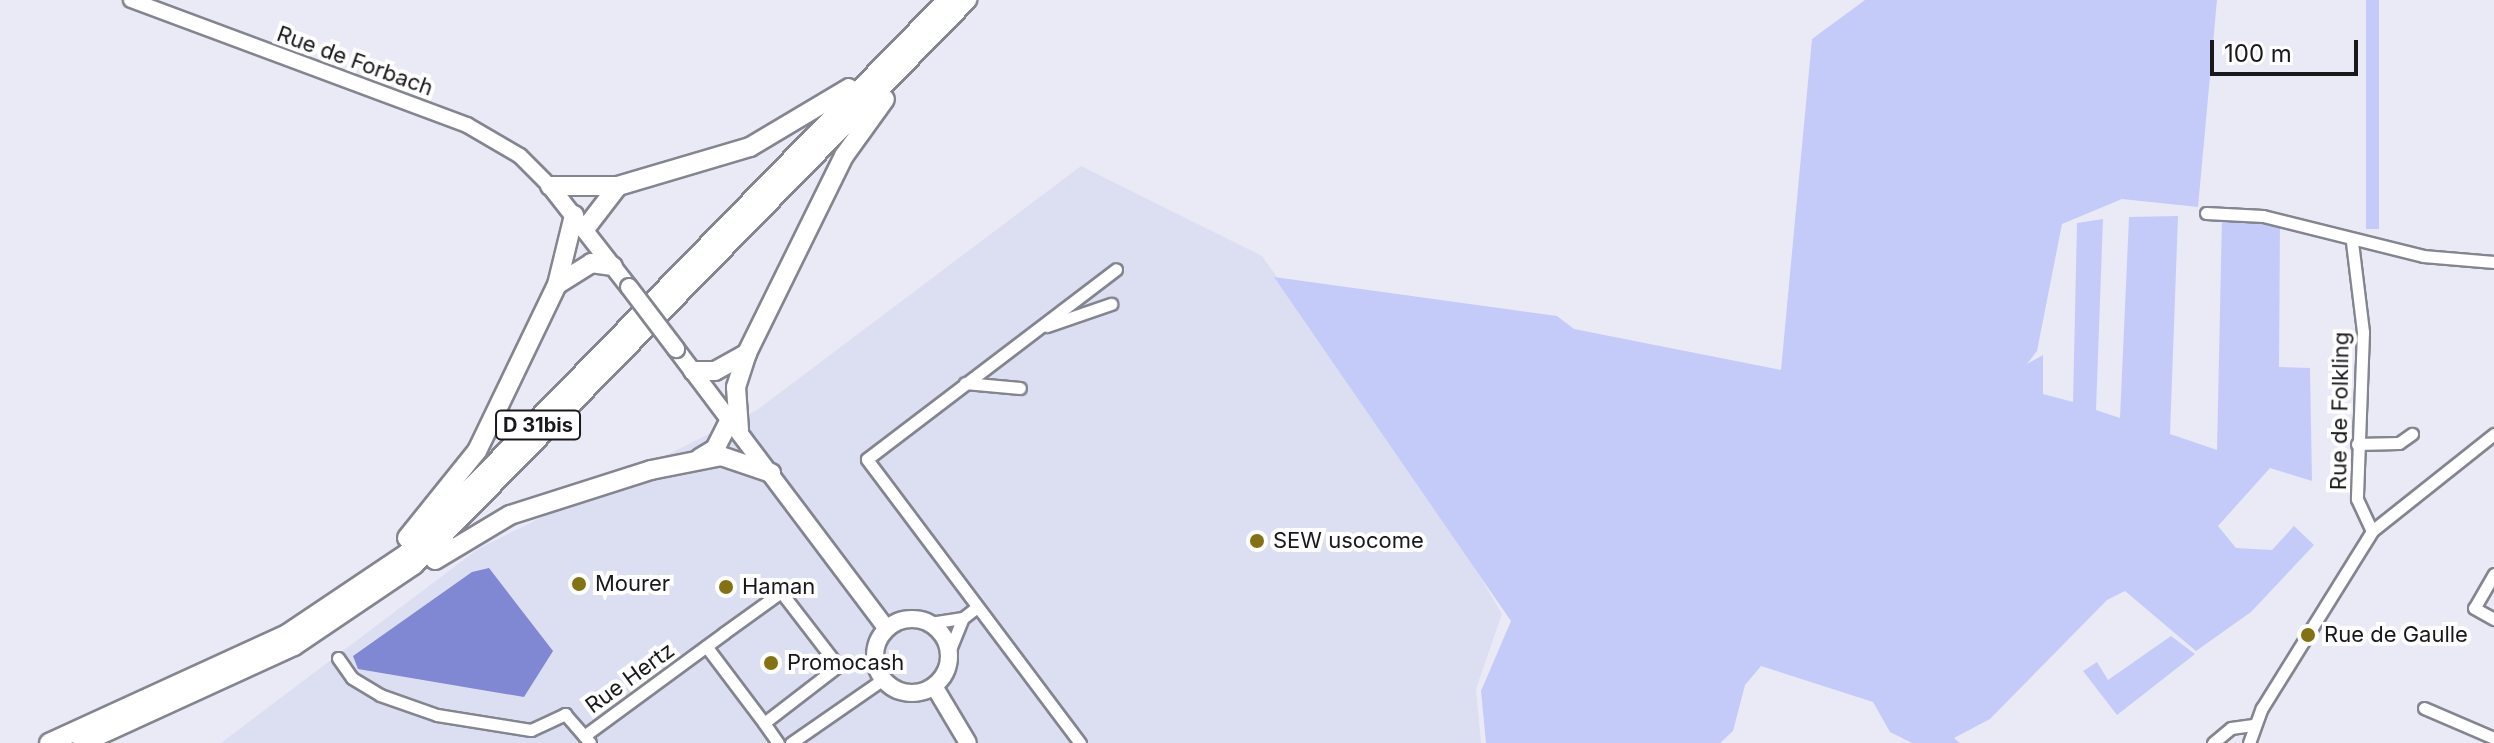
<!DOCTYPE html>
<html>
<head>
<meta charset="utf-8">
<style>
  body { margin:0 }
  #map { position:relative; width:2494px; height:743px; overflow:hidden; background:#e9eaf5; font-family:Inter,sans-serif }
  div>[style] { position:absolute }
  .built>* { inset:0; background:#dcdff2 }
  .green>* { inset:0; background:#c5cbf9; transform-origin:0 0 }
  .water>* { inset:0; background:#8087d3 }
  .roads { filter:drop-shadow(2px 0 #83858f) drop-shadow(-2px 0 #83858f) drop-shadow(0 2px #83858f) drop-shadow(0 -2px #83858f) }
  .minor>* { height:11px; margin:-5.5px; padding:0 5.5px; transform-origin:5.5px; border-radius:5.5px; background:#fff }
  .tertiary>* { height:14px; margin:-7px; padding:0 7px; transform-origin:7px; border-radius:7px; background:#fff }
  .secondary>* { height:16px; margin:-8px; padding:0 8px; transform-origin:8px; border-radius:8px; background:#fff }
  .secondary>.ring { margin:-8px; padding:0; box-sizing:content-box; background:none; border:16px solid #fff; border-radius:50% }
  .trunk>* { height:18px; margin:-9px; padding:0 9px; transform-origin:9px; border-radius:9px; background:#fff }
  .bridges { filter:drop-shadow(2px 0 #83858f) drop-shadow(-2px 0 #83858f) drop-shadow(0 2px #83858f) drop-shadow(0 -2px #83858f) }
  .secondary-bridge>* { height:16px; margin:-8px; padding:0 8px; transform-origin:8px; border-radius:8px; background:#fff }
  .dots>* { width:22px; height:22px; translate:-50% -50%; box-sizing:border-box; border:4px solid #fff; border-radius:50% }
  span { translate:-50% -50%; white-space:nowrap; text-align:center; line-height:1.15; -webkit-text-stroke:8px #fff; paint-order:stroke }
  .shield-label span { padding:2px 6px; background:#fff; border:2px solid; border-radius:6px; -webkit-text-stroke-width:0 }
  .shield-label { font-size:20px; color:#19191d; font-weight:700 }
  .street-label { font-size:22px; color:#19191d }
  .poi-label { font-size:22px; color:#19191d }
  .left { translate:0 -50%; text-align:left }
  .scale { position:absolute; left:2210px; top:40px; width:148px; height:36px; box-sizing:border-box; border:4px solid #19191d; border-top:0; padding-left:10px; font-size:24px; line-height:28px; white-space:nowrap; color:#19191d; -webkit-text-stroke:6px #fff; paint-order:stroke }
</style>
</head>
<body>
<div id="map">
  <div class="built">
    <div style="clip-path:polygon(1081px 166px,1262px 256px,1443px 513px,1502px 614px,1476px 689px,1481px 743px,221px 743px,478px 549px,757px 410px)"></div>
  </div>
  <div class="green">
    <div style="clip-path:polygon(1865px 0,2217px 0,2198px 207px,2122px 199px,2062px 224px,2037px 351px,2027px 364px,2043px 355px,2043px 394px,2073px 402px,2077px 223px,2103px 219px,2096px 410px,2120px 418px,2129px 217px,2178px 216px,2170px 434px,2217px 450px,2222px 217px,2280px 223px,2279px 367px,2310px 368px,2312px 481px,2270px 468px,2218px 526px,2236px 548px,2272px 550px,2294px 526px,2314px 545px,2251px 612px,2196px 651px,2125px 591px,2107px 600px,1990px 719px,1954px 738px,1960px 743px,1912px 743px,1890px 732px,1873px 702px,1761px 666px,1745px 685px,1733px 731px,1720px 743px,1486px 743px,1481px 691px,1511px 621px,1274px 277px,1557px 316px,1574px 329px,1781px 370px,1812px 39px)"></div>
    <div style="left:2366px;top:0;width:13px;height:229px"></div>
    <div style="clip-path:polygon(2171px 636px,2195px 654px,2117px 715px,2083px 671px,2097px 662px,2108px 680px)"></div>
  </div>
  <div class="water">
    <div style="clip-path:polygon(489px 568px,553px 651px,524px 697px,358px 669px,353px 656px,472px 572px)"></div>
  </div>
  <div class="roads">
    <div class="minor">
      <div style="left:2206px;top:213px;width:57px;rotate:3deg"></div>
      <div style="left:2263px;top:216px;width:165px;rotate:14deg"></div>
      <div style="left:2423px;top:256px;width:71px;rotate:4.8deg"></div>
      <div style="left:2352px;top:242px;width:91px;rotate:83deg"></div>
      <div style="left:2363px;top:332px;width:167px;rotate:92.1deg"></div>
      <div style="left:2357px;top:499px;width:35px;rotate:65deg"></div>
      <div style="left:1047px;top:326px;width:68px;rotate:-19deg"></div>
      <div style="left:965px;top:383px;width:55px;rotate:5.2deg"></div>
      <div style="left:2357px;top:444px;width:42px;rotate:-1.4deg"></div>
      <div style="left:2399px;top:443px;width:16px;rotate:-35deg"></div>
      <div style="left:2494px;top:574px;width:39px;rotate:120deg"></div>
      <div style="left:2474px;top:608px;width:23px;rotate:29deg"></div>
      <div style="left:930px;top:623px;width:33px;rotate:-9deg"></div>
      <div style="left:963px;top:618px;width:18px;rotate:-38deg"></div>
      <div style="left:949px;top:652px;width:37px;rotate:-68deg"></div>
      <div style="left:338px;top:658px;width:24px;rotate:55deg"></div>
      <div style="left:352px;top:678px;width:33px;rotate:31deg"></div>
      <div style="left:380px;top:695px;width:60px;rotate:19.3deg"></div>
      <div style="left:437px;top:715px;width:95px;rotate:9.1deg"></div>
      <div style="left:531px;top:730px;width:38px;rotate:-25deg"></div>
      <div style="left:565px;top:714px;width:38px;rotate:49deg"></div>
      <div style="left:2424px;top:708px;width:76px;rotate:23.2deg"></div>
      <div style="left:764px;top:723px;width:24px;rotate:55deg"></div>
      <div style="left:584px;top:736px;width:174px;rotate:-36.3deg"></div>
      <div style="left:724px;top:633px;width:70px;rotate:-35.7deg"></div>
      <div style="left:781px;top:592px;width:93px;rotate:52.4deg"></div>
      <div style="left:838px;top:666px;width:93px;rotate:142.4deg"></div>
      <div style="left:764px;top:723px;width:96px;rotate:-127deg"></div>
      <div style="left:791px;top:743px;width:111px;rotate:-34.7deg"></div>
      <div style="left:1080px;top:743px;width:355px;rotate:-126.9deg"></div>
      <div style="left:867px;top:459px;width:313px;rotate:-37.3deg"></div>
      <div style="left:2213px;top:743px;width:23px;rotate:-40deg"></div>
      <div style="left:2231px;top:728px;width:22px;rotate:-8deg"></div>
      <div style="left:2249px;top:743px;width:37px;rotate:-70deg"></div>
      <div style="left:2262px;top:708px;width:208px;rotate:-58.1deg"></div>
      <div style="left:2372px;top:531px;width:156px;rotate:-38.5deg"></div>
    </div>
    <div class="tertiary">
      <div style="left:131px;top:0;width:358px;rotate:20.4deg"></div>
      <div style="left:467px;top:125px;width:61px;rotate:30.3deg"></div>
      <div style="left:520px;top:156px;width:42px;rotate:45deg"></div>
    </div>
    <div class="secondary">
      <div style="left:550px;top:186px;width:128px;rotate:52deg"></div>
      <div style="left:676px;top:349px;width:349px;rotate:53deg"></div>
      <div class="ring" style="left:875px;top:619px;width:58px;height:58px"></div>
      <div style="left:934px;top:686px;width:66px;rotate:59.2deg"></div>
    </div>
    <div class="trunk">
      <div style="left:550px;top:186px;width:68px"></div>
      <div style="left:618px;top:186px;width:138px;rotate:-16.5deg"></div>
      <div style="left:750px;top:147px;width:115px;rotate:-30.8deg"></div>
      <div style="left:585px;top:229px;width:54px;rotate:-52.5deg"></div>
      <div style="left:558px;top:284px;width:39px;rotate:-32deg"></div>
      <div style="left:591px;top:263px;width:22px;rotate:8deg"></div>
      <div style="left:693px;top:371px;width:22px"></div>
      <div style="left:715px;top:371px;width:37px;rotate:-29deg"></div>
      <div style="left:747px;top:353px;width:220px;rotate:-63.8deg"></div>
      <div style="left:844px;top:156px;width:70px;rotate:-54.3deg"></div>
      <div style="left:739px;top:430px;width:43px;rotate:-94deg"></div>
      <div style="left:736px;top:387px;width:36px;rotate:-72deg"></div>
      <div style="left:700px;top:458px;width:17px;rotate:-31deg"></div>
      <div style="left:715px;top:449px;width:34px;rotate:-63deg"></div>
      <div style="left:407px;top:538px;width:112px;rotate:-51.2deg"></div>
      <div style="left:477px;top:451px;width:184px;rotate:-64.3deg"></div>
      <div style="left:557px;top:285px;width:72px;rotate:-76.3deg"></div>
      <div style="left:435px;top:560px;width:87px;rotate:-31deg"></div>
      <div style="left:510px;top:515px;width:148px;rotate:-17.7deg"></div>
      <div style="left:651px;top:470px;width:71px;rotate:-11.3deg"></div>
      <div style="left:721px;top:456px;width:53px;rotate:18.8deg"></div>
      <div style="left:49px;top:743px;width:262px;rotate:-24.6deg"></div>
      <div style="left:287px;top:634px;width:143px;rotate:-33.9deg"></div>
      <div style="left:406px;top:554px;width:774px;rotate:-45.68deg"></div>
      <div style="left:82px;top:743px;width:233px;rotate:-24.6deg"></div>
      <div style="left:294px;top:646px;width:145px;rotate:-34deg"></div>
      <div style="left:414px;top:565px;width:791px;rotate:-45.61deg"></div>
    </div>
  </div>
  <div class="bridges">
    <div class="secondary-bridge">
      <div style="left:629px;top:287px;width:78px;rotate:52.8deg"></div>
    </div>
  </div>
  <div class="dots">
    <div style="left:1257px;top:541px;background:#827213"></div>
    <div style="left:579px;top:584px;background:#827213"></div>
    <div style="left:726px;top:587px;background:#827213"></div>
    <div style="left:2308px;top:635px;background:#827213"></div>
    <div style="left:771px;top:663px;background:#827213"></div>
  </div>
  <div class="shield-label">
    <span style="left:538px;top:425px">D 31bis</span>
  </div>
  <div class="street-label">
    <span style="left:355px;top:61px;rotate:20deg">Rue de Forbach</span>
    <span style="left:2340px;top:411px;rotate:-89deg">Rue de Folkling</span>
    <span style="left:630px;top:678px;rotate:-36deg">Rue Hertz</span>
  </div>
  <div class="poi-label">
    <span class="left" style="left:1273px;top:541px">SEW usocome</span>
    <span class="left" style="left:595px;top:584px">Mourer</span>
    <span class="left" style="left:742px;top:587px">Haman</span>
    <span class="left" style="left:2324px;top:635px">Rue de Gaulle</span>
    <span class="left" style="left:787px;top:663px">Promocash</span>
  </div>
  <div class="scale">100 m</div>
</div>
</body>
</html>
